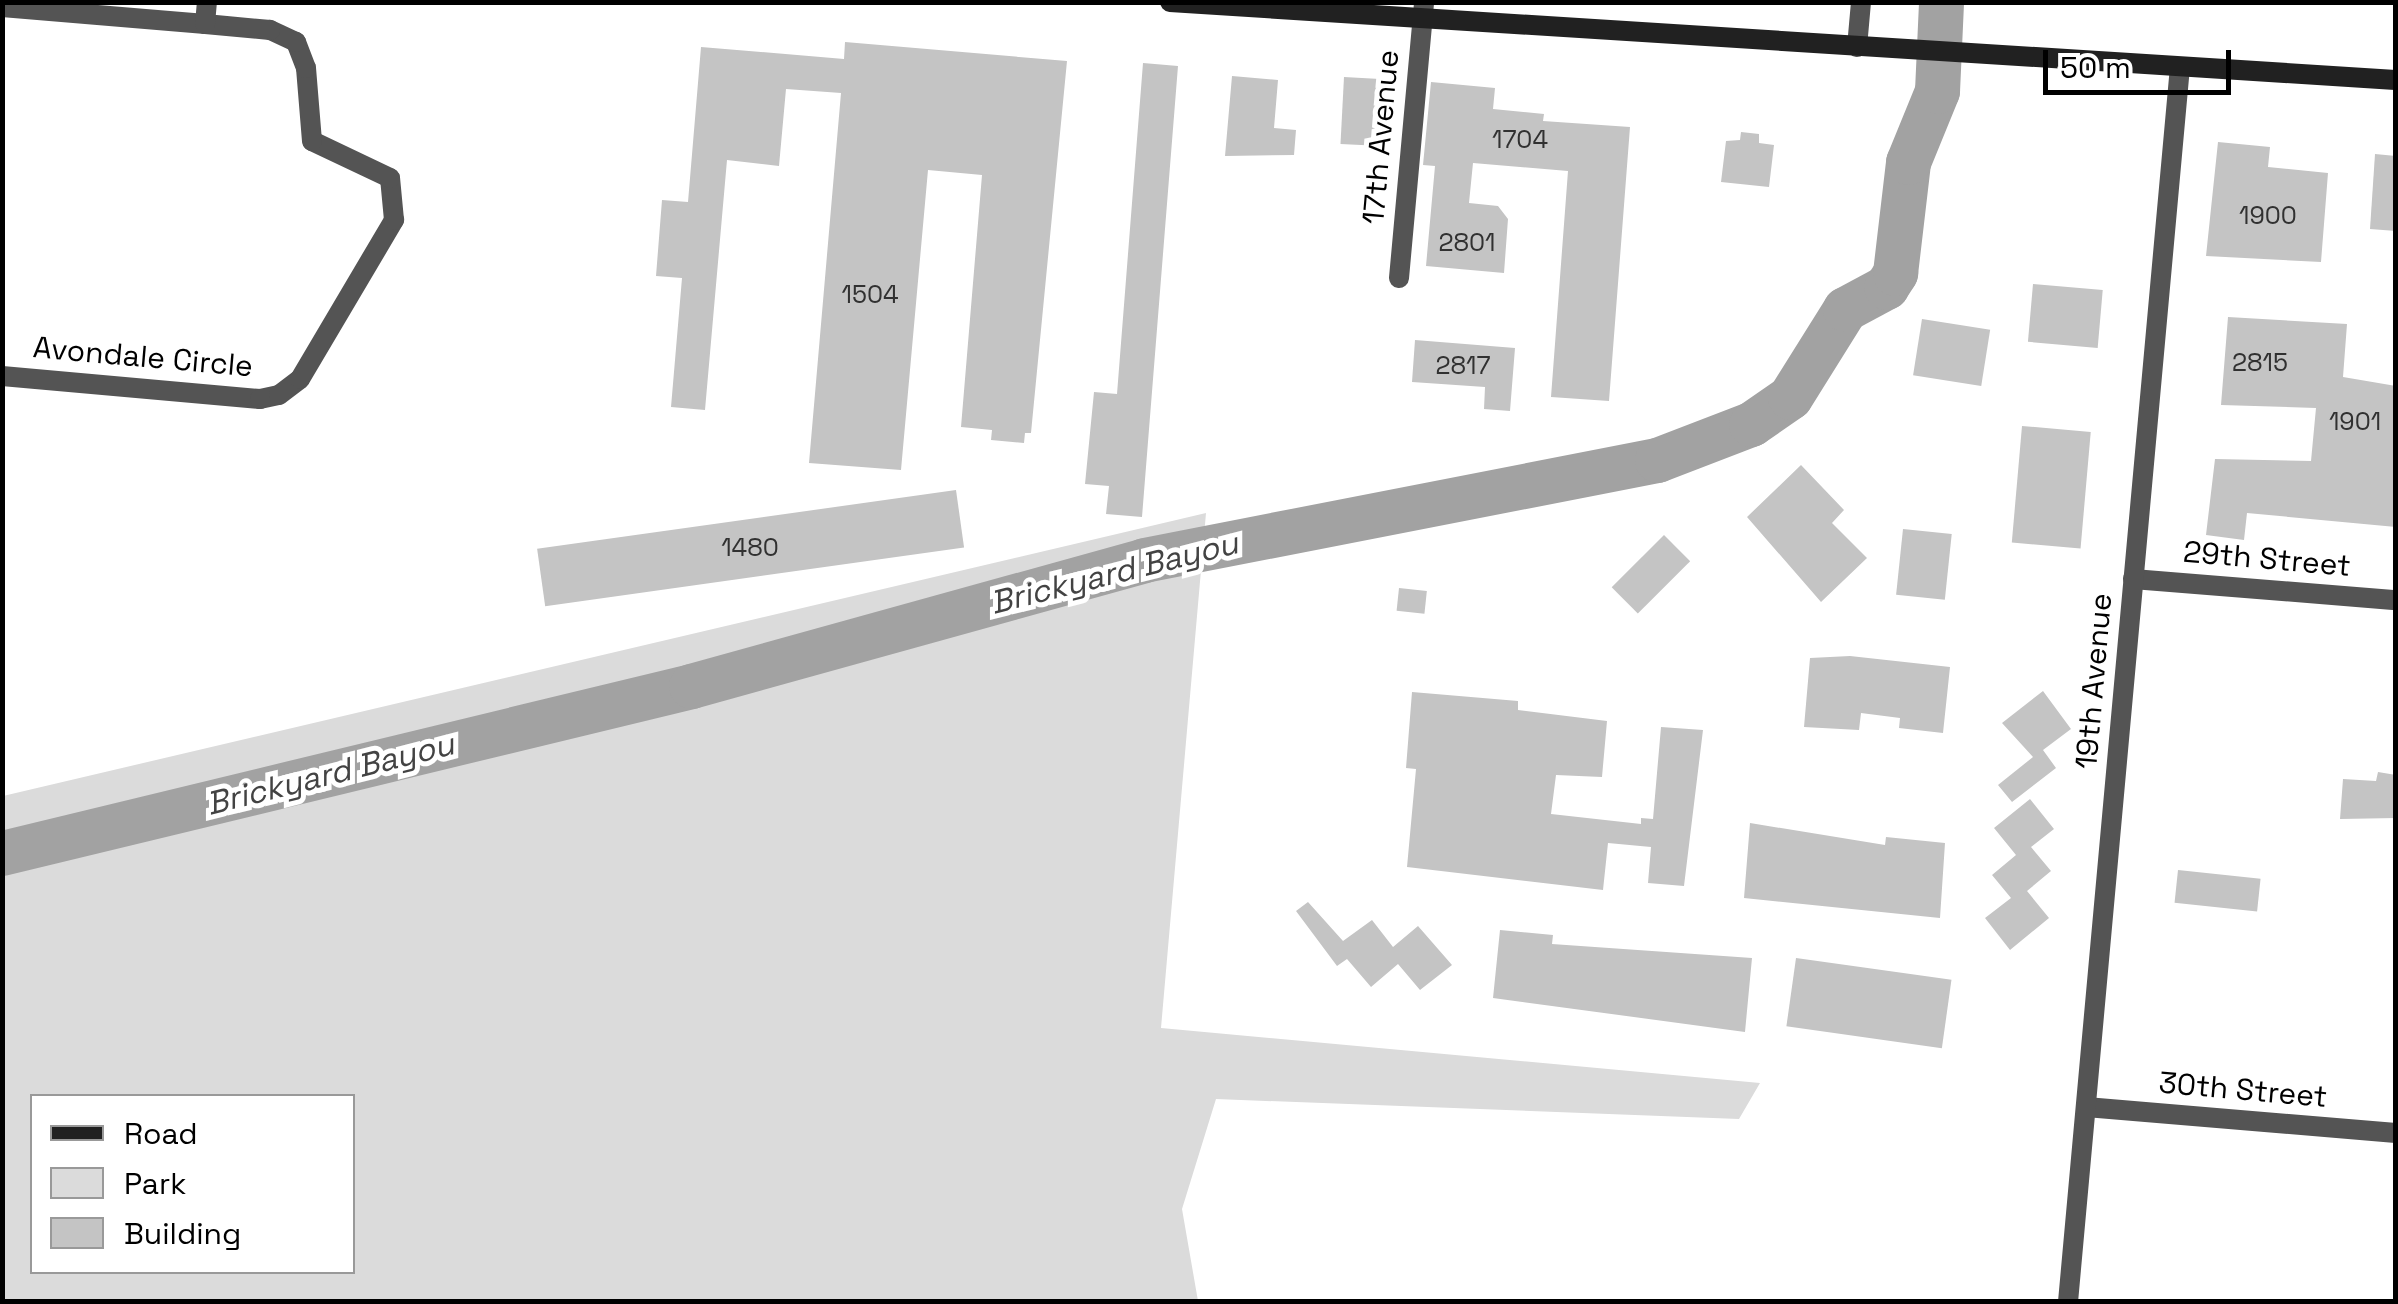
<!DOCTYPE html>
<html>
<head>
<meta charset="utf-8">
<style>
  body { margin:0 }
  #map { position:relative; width:2398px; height:1304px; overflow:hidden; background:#fff; font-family:"Space Grotesk",sans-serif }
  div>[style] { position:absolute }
  .green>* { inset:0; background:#dbdbdb }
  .river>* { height:45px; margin:-22.5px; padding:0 22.5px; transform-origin:22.5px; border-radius:22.5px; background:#a2a2a2 }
  .building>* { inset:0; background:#c4c4c4; transform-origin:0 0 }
  .street>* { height:20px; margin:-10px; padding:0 10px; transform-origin:10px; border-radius:10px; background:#545454 }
  .secondary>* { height:20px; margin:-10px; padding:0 10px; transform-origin:10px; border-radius:10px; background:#212121 }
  span { translate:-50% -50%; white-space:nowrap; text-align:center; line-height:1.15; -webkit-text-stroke:10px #fff; paint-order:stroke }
  .number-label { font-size:25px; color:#313131 }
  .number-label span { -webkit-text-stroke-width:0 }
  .street-label { font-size:30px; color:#000 }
  .water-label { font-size:32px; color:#434343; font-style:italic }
  .frame { position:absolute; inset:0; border:5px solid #000; pointer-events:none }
  .legend { position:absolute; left:30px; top:1094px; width:325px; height:180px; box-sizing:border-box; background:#fff; border:2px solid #999; margin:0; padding:12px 18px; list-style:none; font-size:30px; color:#000 }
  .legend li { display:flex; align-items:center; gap:20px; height:50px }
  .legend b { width:50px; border:2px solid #999 }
  .scale { position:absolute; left:2043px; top:50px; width:188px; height:45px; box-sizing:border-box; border:5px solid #000; border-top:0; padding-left:12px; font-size:30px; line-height:35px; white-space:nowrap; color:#000; -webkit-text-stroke:8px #fff; paint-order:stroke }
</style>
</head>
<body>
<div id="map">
  <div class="green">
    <div style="clip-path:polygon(evenodd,1206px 513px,1161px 1028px,1760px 1083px,1739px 1119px,1216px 1099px,1182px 1209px,1198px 1301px,3px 1301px,3px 796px,1206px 513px,32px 1096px,352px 1096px,352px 1272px,32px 1272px,32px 1096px)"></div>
  </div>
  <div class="river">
    <div style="left:2px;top:853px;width:709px;rotate:-13.62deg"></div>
    <div style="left:691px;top:686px;width:470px;rotate:-15.5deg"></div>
    <div style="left:1144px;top:560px;width:523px;rotate:-11.03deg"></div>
    <div style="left:1657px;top:460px;width:101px;rotate:-21deg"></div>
    <div style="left:1751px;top:424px;width:47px;rotate:-34.7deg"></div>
    <div style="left:1790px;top:397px;width:104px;rotate:-58deg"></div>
    <div style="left:1845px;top:309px;width:47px;rotate:-28.2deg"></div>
    <div style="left:1886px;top:287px;width:17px;rotate:-57deg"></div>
    <div style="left:1895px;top:273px;width:112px;rotate:-83.3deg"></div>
    <div style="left:1908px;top:162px;width:77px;rotate:-67.8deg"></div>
    <div style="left:1937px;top:91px;width:89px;rotate:-87.4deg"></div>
  </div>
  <div class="building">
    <div style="clip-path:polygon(845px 42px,1067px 61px,1031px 433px,1025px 433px,1024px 443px,991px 440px,992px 430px,961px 427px,982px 175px,928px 170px,901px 470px,809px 463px,841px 93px,786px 89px,779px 166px,727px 160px,705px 410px,671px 407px,682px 278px,656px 276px,662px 200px,688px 202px,701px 47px,844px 59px)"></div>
    <div style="clip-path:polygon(1143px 63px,1178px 66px,1142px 517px,1106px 514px,1109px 486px,1085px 484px,1094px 392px,1117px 394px)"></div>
    <div style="clip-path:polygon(1232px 76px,1278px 80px,1274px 128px,1296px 130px,1294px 155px,1225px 156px)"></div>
    <div style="left:1344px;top:77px;width:36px;height:67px;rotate:3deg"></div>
    <div style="clip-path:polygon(1431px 82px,1495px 88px,1493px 109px,1544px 114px,1543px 121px,1630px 127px,1609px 401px,1551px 397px,1568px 171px,1473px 163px,1469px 203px,1498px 206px,1508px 219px,1504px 273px,1426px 266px,1435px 166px,1423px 165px)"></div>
    <div style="clip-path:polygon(1741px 132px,1759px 134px,1759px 143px,1774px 145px,1769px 187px,1721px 182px,1726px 141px,1740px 140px)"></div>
    <div style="clip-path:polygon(2218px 142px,2270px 147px,2268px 167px,2328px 173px,2321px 262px,2206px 256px)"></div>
    <div style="clip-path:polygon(2375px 154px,2396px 156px,2396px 231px,2370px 229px)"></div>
    <div style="left:2033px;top:284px;width:70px;height:58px;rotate:5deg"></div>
    <div style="clip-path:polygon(2228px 317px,2347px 324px,2343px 377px,2396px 386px,2396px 527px,2247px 513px,2244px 540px,2206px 535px,2215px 459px,2311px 461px,2316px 408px,2221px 405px)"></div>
    <div style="left:1922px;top:319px;width:69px;height:57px;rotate:9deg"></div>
    <div style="clip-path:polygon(1415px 340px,1515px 348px,1510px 411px,1484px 409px,1485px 387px,1412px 382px)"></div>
    <div style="left:2022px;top:426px;width:69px;height:117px;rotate:5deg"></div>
    <div style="clip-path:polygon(1801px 465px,1844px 510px,1832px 523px,1867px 558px,1821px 602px,1747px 517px)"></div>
    <div style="left:956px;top:490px;width:58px;height:423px;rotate:82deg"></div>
    <div style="left:1903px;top:529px;width:49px;height:66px;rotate:6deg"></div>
    <div style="left:1664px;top:535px;width:37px;height:74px;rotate:45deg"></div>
    <div style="left:1399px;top:588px;width:28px;height:23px;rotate:6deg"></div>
    <div style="clip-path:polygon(1850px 656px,1950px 667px,1943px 733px,1899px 728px,1900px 718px,1861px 713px,1859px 730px,1804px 727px,1810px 658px)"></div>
    <div style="clip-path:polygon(2043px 691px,2071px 729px,2043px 750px,2056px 768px,2012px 802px,1998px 785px,2033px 757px,2002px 723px)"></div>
    <div style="clip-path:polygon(1412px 692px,1518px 701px,1518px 710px,1607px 721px,1602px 777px,1556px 775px,1551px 814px,1641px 824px,1641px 818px,1653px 819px,1661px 727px,1703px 730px,1684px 886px,1648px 883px,1651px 847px,1608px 843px,1603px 890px,1407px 867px,1416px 769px,1406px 768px)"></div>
    <div style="clip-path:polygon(2378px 772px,2396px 775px,2396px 818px,2340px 819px,2343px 779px,2376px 781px)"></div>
    <div style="clip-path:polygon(2030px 799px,2054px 829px,2031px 847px,2051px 871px,2027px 891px,2049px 918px,2010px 950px,1985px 918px,2011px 898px,1992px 875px,2016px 855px,1994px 828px)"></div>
    <div style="clip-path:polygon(1750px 823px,1885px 845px,1886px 837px,1945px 843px,1940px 918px,1744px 898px)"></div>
    <div style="left:2178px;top:870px;width:83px;height:33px;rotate:6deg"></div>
    <div style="clip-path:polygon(1308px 902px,1343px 941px,1372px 920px,1393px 947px,1418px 926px,1452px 965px,1420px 990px,1398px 964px,1371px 987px,1347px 959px,1337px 966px,1296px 911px)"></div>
    <div style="clip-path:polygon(1500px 930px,1553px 935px,1552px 944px,1752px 958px,1745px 1032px,1493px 998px)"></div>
    <div style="left:1796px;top:958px;width:157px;height:69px;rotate:8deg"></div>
  </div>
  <div class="street">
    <div style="left:2px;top:7px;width:204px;rotate:4.8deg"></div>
    <div style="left:1857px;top:47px;width:45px;rotate:-84.9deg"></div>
    <div style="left:1399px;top:278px;width:277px;rotate:-84.8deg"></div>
    <div style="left:2px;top:376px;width:259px;rotate:5.1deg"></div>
    <div style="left:260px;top:399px;width:19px;rotate:-12deg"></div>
    <div style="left:279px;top:395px;width:26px;rotate:-37deg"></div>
    <div style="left:300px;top:379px;width:185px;rotate:-59.4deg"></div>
    <div style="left:394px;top:220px;width:42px;rotate:-95.4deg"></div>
    <div style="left:390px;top:178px;width:86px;rotate:-154.6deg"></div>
    <div style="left:312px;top:141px;width:73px;rotate:-94.7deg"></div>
    <div style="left:306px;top:68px;width:28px;rotate:-111deg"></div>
    <div style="left:296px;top:42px;width:29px;rotate:-155deg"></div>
    <div style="left:270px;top:30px;width:65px;rotate:-174.7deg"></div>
    <div style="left:205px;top:24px;width:22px;rotate:-85deg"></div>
    <div style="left:2133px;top:579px;width:264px;rotate:4.6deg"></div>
    <div style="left:2086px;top:1107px;width:311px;rotate:4.8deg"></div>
    <div style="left:2068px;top:1302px;width:1240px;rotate:-84.82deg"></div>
  </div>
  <div class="secondary">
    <div style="left:1170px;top:2px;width:1228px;rotate:3.64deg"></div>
  </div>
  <div class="number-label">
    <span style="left:1520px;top:139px">1704</span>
    <span style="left:2268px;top:215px">1900</span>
    <span style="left:1467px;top:242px">2801</span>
    <span style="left:870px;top:294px">1504</span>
    <span style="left:2260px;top:362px">2815</span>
    <span style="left:1463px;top:365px">2817</span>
    <span style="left:2355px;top:421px">1901</span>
    <span style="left:750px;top:547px">1480</span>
  </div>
  <div class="street-label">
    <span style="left:1381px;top:137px;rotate:-85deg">17th Avenue</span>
    <span style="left:143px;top:357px;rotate:5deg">Avondale Circle</span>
    <span style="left:2267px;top:559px;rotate:5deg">29th Street</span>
    <span style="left:2094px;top:681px;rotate:-85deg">19th Avenue</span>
    <span style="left:2243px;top:1090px;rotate:5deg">30th Street</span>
  </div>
  <div class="water-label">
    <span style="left:1114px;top:573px;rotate:-14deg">Brickyard Bayou</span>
    <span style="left:330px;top:774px;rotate:-14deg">Brickyard Bayou</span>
  </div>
  <div class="frame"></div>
  <ul class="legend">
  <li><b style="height:12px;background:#212121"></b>Road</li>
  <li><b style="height:28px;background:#dbdbdb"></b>Park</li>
  <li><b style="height:28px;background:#c4c4c4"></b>Building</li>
  </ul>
  <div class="scale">50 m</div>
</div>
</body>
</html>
